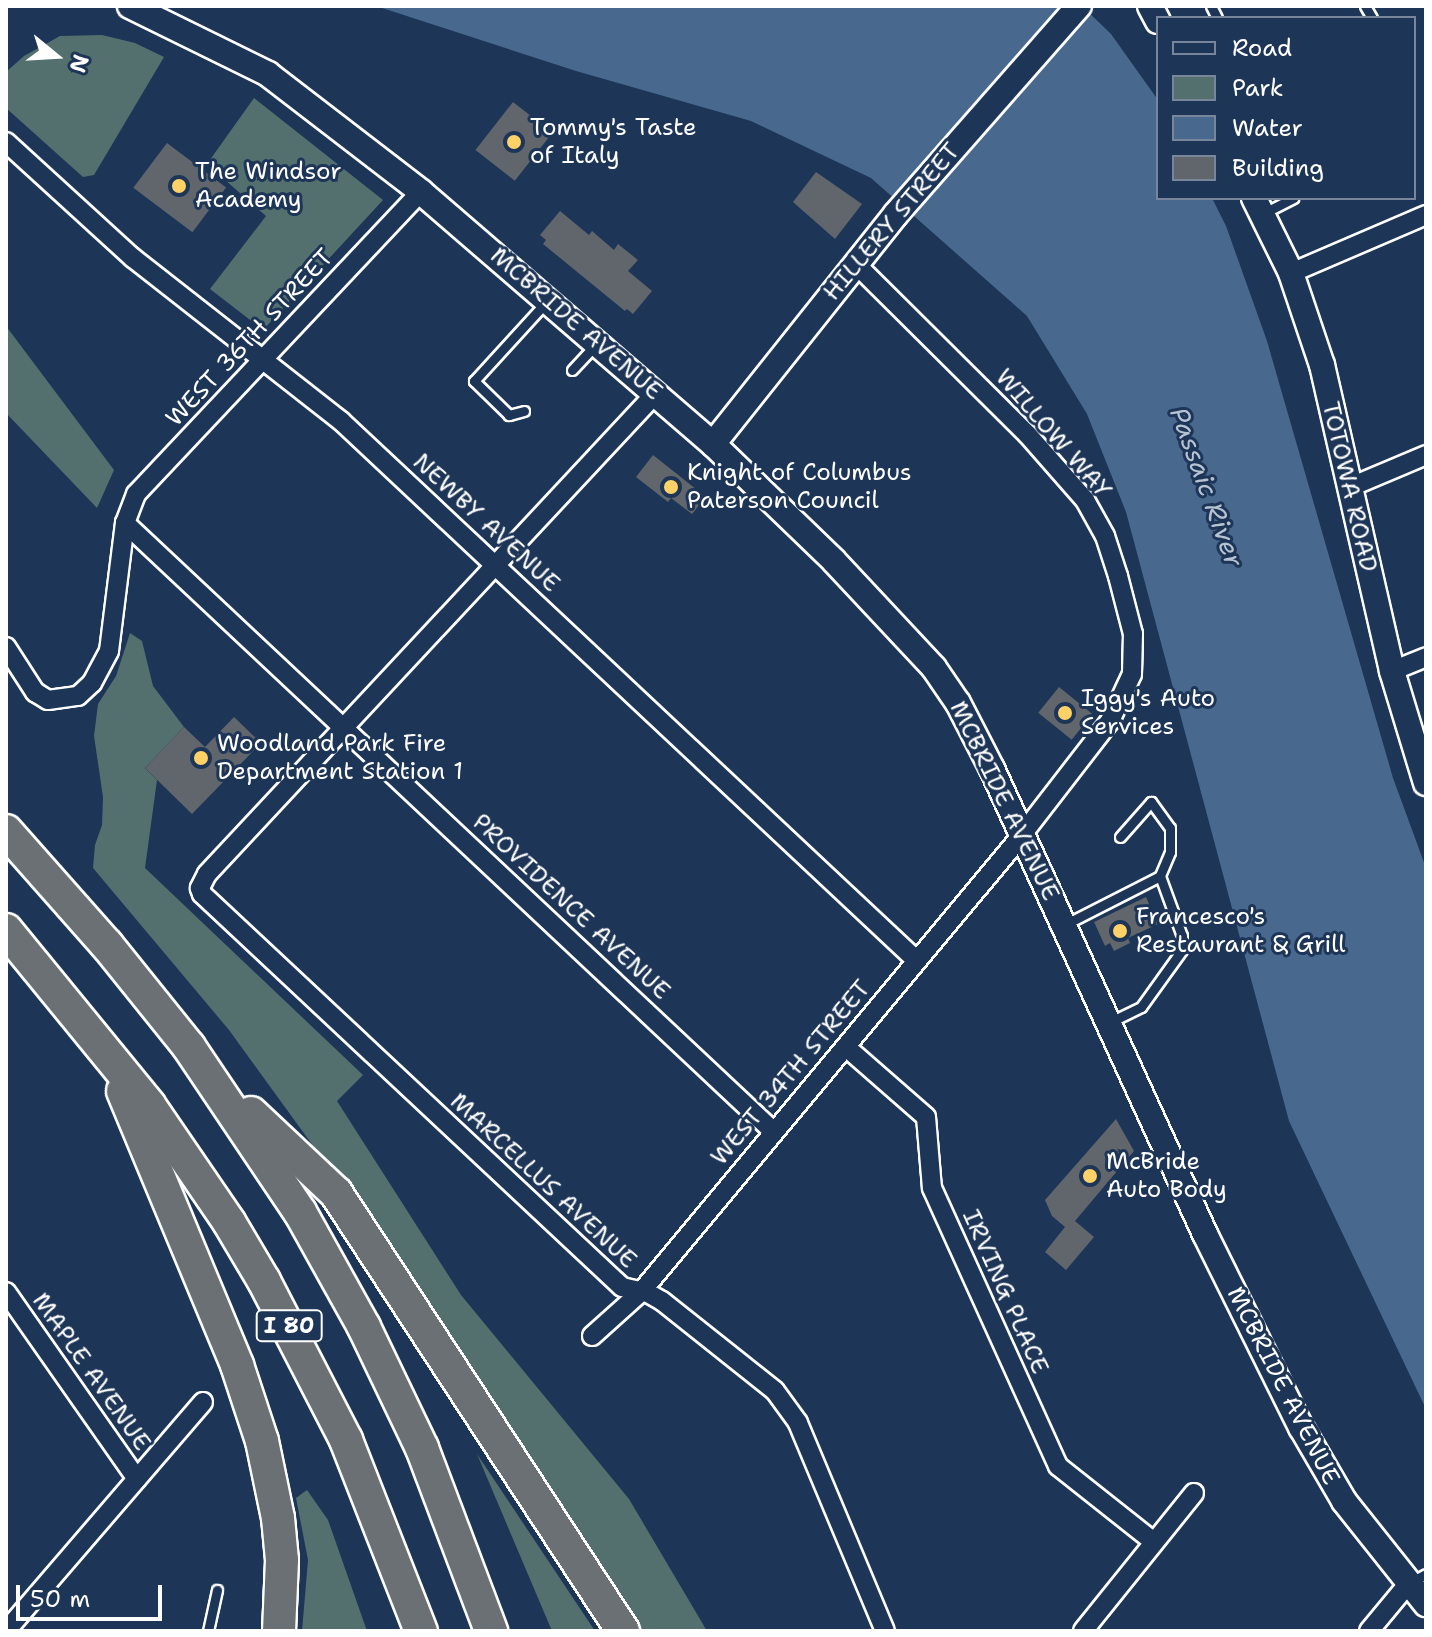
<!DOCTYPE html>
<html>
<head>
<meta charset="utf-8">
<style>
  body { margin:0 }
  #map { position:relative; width:1432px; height:1637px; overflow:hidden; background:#1d3557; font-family:"Shantell Sans",sans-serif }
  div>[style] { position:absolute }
  .green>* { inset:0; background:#53706f }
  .water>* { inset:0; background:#48688e }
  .building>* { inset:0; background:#61656c; transform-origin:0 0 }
  .roads { filter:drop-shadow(2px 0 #fff) drop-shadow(-2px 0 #fff) drop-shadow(0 2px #fff) drop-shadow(0 -2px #fff) }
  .lane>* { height:9px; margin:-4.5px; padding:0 4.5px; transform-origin:4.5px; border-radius:4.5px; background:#1d3557 }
  .street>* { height:18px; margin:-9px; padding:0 9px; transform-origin:9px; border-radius:9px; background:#1d3557 }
  .secondary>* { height:24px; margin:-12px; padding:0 12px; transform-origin:12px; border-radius:12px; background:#1d3557 }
  .highway>* { height:32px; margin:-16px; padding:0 16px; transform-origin:16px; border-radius:16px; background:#6a7074 }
  .dots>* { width:22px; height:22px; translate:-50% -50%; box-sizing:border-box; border:4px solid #1d3557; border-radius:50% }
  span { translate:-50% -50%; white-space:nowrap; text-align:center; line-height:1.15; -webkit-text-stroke:6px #1d3557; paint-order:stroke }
  .shield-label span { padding:2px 6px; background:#1d3557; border:2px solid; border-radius:6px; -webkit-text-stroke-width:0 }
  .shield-label { font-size:22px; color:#fff; font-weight:700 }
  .poi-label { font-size:24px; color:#fff }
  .left { translate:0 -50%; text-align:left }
  .street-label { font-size:24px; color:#fff }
  .water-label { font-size:26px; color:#b6c3d2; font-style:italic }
  .frame { position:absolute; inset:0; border:8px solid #fff; pointer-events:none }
  .legend { position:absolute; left:1156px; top:16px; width:260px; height:184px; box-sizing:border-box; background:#1d3557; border:2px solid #77869a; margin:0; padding:10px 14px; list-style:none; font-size:24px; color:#fff }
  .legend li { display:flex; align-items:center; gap:16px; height:40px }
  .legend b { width:40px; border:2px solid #77869a }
  .north { position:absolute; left:16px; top:16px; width:80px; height:80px; -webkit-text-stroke:6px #1d3557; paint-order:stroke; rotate:108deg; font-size:22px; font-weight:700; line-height:32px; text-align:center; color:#fff }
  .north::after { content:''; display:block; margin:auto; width:28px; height:36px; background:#fff; clip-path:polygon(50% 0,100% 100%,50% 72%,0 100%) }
  .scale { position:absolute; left:16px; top:1585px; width:146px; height:36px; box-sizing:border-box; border:4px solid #fff; border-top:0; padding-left:10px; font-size:24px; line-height:28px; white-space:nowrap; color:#fff; -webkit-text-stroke:6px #1d3557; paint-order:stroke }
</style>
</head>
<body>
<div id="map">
  <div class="green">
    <div style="clip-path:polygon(102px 35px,135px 43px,164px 57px,94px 175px,83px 177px,6px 108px,6px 72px,24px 56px,60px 36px)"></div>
    <div style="clip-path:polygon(254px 98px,383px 200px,263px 330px,210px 289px,266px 216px,207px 164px)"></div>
    <div style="clip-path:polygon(6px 326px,114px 470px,97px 508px,6px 413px)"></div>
    <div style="clip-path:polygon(130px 633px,142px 641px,153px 686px,184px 727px,145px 768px,157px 780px,145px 868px,363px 1075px,337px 1101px,461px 1295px,629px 1499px,707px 1631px,639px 1631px,364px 1216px,229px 1030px,93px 868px,95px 845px,102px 825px,103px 797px,94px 736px,98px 704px,116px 676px)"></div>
    <div style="clip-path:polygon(477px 1454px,595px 1631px,552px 1631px)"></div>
    <div style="clip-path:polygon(307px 1490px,328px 1520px,367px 1631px,302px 1631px,308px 1560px,296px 1498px)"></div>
  </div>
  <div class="water">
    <div style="clip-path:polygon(376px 6px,1082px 6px,1111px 34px,1158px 100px,1158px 198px,1212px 198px,1226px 226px,1267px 341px,1393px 778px,1426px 868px,1426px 1409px,1289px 1121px,1126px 512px,1087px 414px,1027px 316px,871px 178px,751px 121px,576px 71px)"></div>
  </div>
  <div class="building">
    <div style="left:513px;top:102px;width:50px;height:61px;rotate:38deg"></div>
    <div style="left:167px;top:143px;width:74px;height:56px;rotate:37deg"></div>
    <div style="clip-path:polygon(816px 172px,862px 204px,835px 239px,793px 202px)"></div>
    <div style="clip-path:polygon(560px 211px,589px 235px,592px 231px,614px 250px,618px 244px,638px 260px,628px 271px,652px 291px,633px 314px,627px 309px,625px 311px,543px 244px,546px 240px,540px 235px)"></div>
    <div style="clip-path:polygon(653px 455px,706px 497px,692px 514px,671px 498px,668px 502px,636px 477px)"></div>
    <div style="left:1059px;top:687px;width:43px;height:33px;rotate:39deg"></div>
    <div style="clip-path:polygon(234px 717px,261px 743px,192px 814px,145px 768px,184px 727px,205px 747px)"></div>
    <div style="clip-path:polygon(1146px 897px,1158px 924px,1128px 938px,1130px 943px,1114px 951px,1110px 943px,1105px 946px,1094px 922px)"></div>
    <div style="clip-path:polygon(1116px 1119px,1134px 1151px,1075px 1221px,1094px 1237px,1066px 1270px,1045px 1252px,1065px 1227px,1052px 1216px,1045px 1200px)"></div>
  </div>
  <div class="roads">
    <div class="lane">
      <div style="left:1211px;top:6px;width:13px;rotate:63deg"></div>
      <div style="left:1365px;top:6px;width:14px;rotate:60deg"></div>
      <div style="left:1264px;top:213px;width:33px;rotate:-27deg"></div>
      <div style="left:572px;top:370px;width:35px;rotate:-47deg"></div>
      <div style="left:524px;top:411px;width:16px;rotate:165deg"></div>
      <div style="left:509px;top:415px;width:49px;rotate:-135.8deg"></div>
      <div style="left:474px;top:381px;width:108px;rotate:-47.6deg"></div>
      <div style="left:1120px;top:837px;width:47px;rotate:-48.5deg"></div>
      <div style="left:1151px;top:802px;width:32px;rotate:54deg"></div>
      <div style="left:1170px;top:828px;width:24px;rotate:90deg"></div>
      <div style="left:1170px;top:852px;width:26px;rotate:113deg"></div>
      <div style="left:1064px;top:925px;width:108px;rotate:-27deg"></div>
      <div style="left:1160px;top:876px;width:64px;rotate:69.9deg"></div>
      <div style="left:1182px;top:936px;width:14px;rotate:90deg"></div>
      <div style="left:1182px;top:950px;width:70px;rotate:125.7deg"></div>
      <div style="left:1141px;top:1007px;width:34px;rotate:154deg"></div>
      <div style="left:1411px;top:1582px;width:17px;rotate:-28deg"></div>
      <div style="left:208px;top:1631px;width:42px;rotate:-77.6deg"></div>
    </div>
    <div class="street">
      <div style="left:6px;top:142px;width:172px;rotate:42.4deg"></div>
      <div style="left:133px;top:258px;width:264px;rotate:38.1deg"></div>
      <div style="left:341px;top:421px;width:788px;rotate:43.15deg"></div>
      <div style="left:1291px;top:273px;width:147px;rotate:-23.2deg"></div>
      <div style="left:656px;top:393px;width:658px;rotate:133.03deg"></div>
      <div style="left:207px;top:874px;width:16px;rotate:117deg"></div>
      <div style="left:200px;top:888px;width:6px;rotate:72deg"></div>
      <div style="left:202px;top:894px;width:575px;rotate:43.1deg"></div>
      <div style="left:622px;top:1287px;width:27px;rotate:13deg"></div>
      <div style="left:648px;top:1293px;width:16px;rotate:30deg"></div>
      <div style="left:662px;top:1301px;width:144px;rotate:38.5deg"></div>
      <div style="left:775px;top:1391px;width:39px;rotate:54deg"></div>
      <div style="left:798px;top:1423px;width:225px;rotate:67.3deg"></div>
      <div style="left:1348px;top:488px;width:85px;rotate:-22.9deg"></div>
      <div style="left:125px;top:523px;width:889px;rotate:43.18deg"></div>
      <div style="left:6px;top:647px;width:54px;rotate:57.2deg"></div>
      <div style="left:35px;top:692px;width:15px;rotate:32deg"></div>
      <div style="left:48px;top:700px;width:30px;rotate:-8deg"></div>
      <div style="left:78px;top:696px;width:19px;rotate:-43deg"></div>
      <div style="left:92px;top:683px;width:36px;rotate:-62deg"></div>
      <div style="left:109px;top:651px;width:129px;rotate:-82.9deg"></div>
      <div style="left:125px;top:523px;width:31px;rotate:-69deg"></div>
      <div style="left:136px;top:494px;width:415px;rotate:-46.7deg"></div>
      <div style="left:1392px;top:671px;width:37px;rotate:-22deg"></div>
      <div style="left:846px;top:1047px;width:106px;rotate:41.2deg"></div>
      <div style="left:926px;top:1117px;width:71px;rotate:85.2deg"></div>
      <div style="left:932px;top:1188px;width:305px;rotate:65.6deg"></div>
      <div style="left:1058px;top:1466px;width:122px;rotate:38.4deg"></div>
      <div style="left:6px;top:1292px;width:228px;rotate:55deg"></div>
      <div style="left:592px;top:1336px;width:66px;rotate:-41.9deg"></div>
      <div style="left:641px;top:1292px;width:594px;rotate:-50.19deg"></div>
      <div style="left:1021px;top:836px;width:145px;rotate:-52.3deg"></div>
      <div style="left:1110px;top:721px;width:52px;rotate:-64.9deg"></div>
      <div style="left:1132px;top:674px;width:40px;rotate:-88.6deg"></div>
      <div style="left:1133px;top:634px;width:60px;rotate:-104.5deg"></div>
      <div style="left:1118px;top:576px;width:42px;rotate:-108deg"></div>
      <div style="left:1105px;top:536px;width:41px;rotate:-119.1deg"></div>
      <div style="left:1085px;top:500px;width:88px;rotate:-131.3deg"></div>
      <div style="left:1027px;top:434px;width:241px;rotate:-135.2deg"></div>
      <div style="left:6px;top:1631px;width:302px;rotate:-49.3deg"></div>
      <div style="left:1083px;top:1631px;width:177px;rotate:-51.2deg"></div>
      <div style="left:1369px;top:1631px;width:61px;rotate:-50.3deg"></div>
    </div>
    <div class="secondary">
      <div style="left:130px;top:6px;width:154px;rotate:26.2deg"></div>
      <div style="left:268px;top:74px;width:193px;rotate:37.6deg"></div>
      <div style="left:421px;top:192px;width:386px;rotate:40.8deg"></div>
      <div style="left:713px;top:444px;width:168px;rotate:44deg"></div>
      <div style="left:834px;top:561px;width:146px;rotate:46.9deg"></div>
      <div style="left:934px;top:668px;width:42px;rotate:55.6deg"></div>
      <div style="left:958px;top:703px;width:74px;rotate:62.7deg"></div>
      <div style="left:992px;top:769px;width:511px;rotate:65.39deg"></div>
      <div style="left:1205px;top:1234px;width:216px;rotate:63.6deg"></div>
      <div style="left:1301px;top:1427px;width:86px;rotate:59.8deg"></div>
      <div style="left:1344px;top:1501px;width:132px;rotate:51.5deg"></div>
      <div style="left:1150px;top:6px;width:17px;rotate:62deg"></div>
      <div style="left:1254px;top:198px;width:84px;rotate:63.7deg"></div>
      <div style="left:1291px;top:273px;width:97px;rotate:71.4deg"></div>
      <div style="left:1322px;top:365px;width:314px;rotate:77.1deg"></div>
      <div style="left:1392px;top:671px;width:117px;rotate:73.1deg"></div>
      <div style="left:713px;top:444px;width:294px;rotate:-51.5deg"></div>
      <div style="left:896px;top:214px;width:277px;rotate:-48.7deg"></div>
    </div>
    <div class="highway">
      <div style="left:6px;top:831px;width:152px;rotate:48.5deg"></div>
      <div style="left:107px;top:945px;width:131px;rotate:51.2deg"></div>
      <div style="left:189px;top:1047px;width:199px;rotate:56.1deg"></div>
      <div style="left:300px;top:1212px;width:132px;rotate:60.9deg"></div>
      <div style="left:364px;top:1327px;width:134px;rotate:64.4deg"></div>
      <div style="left:422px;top:1448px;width:196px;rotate:69.3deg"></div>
      <div style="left:6px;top:930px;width:226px;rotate:50.7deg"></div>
      <div style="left:149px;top:1105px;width:142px;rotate:55.6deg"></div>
      <div style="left:229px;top:1222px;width:69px;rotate:59.3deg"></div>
      <div style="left:264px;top:1281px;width:179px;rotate:62.7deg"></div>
      <div style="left:346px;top:1440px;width:205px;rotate:68.6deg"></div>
      <div style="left:123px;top:1091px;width:297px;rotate:67.4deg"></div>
      <div style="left:237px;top:1365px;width:80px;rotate:71.8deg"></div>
      <div style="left:262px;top:1441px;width:79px;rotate:78.3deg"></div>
      <div style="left:278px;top:1518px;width:42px;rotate:84.6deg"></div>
      <div style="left:282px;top:1560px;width:71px;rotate:92.4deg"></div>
      <div style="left:251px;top:1113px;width:117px;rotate:43.3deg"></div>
      <div style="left:336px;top:1193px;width:524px;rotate:56.77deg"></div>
    </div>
  </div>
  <div class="dots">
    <div style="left:514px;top:142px;background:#ffd166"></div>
    <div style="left:179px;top:186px;background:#ffd166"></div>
    <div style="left:671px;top:487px;background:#ffd166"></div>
    <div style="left:1065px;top:713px;background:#ffd166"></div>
    <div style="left:201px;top:758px;background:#ffd166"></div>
    <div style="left:1120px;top:931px;background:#ffd166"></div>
    <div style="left:1090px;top:1176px;background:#ffd166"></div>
  </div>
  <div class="shield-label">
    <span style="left:289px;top:1326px">I 80</span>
  </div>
  <div class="poi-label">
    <span class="left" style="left:530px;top:142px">Tommy's Taste<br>of Italy</span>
    <span class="left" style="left:195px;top:186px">The Windsor<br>Academy</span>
    <span class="left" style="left:687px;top:487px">Knight of Columbus<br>Paterson Council</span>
    <span class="left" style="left:1081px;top:713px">Iggy's Auto<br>Services</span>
    <span class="left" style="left:217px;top:758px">Woodland Park Fire<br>Department Station 1</span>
    <span class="left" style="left:1136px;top:931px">Francesco's<br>Restaurant &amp; Grill</span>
    <span class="left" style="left:1106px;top:1176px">McBride<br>Auto Body</span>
  </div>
  <div class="street-label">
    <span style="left:892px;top:222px;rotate:-50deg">HILLERY STREET</span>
    <span style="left:576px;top:324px;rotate:41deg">MCBRIDE AVENUE</span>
    <span style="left:250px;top:338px;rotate:-47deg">WEST 36TH STREET</span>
    <span style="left:1053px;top:434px;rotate:49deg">WILLOW WAY</span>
    <span style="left:1349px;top:487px;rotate:77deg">TOTOWA ROAD</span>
    <span style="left:486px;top:523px;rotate:43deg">NEWBY AVENUE</span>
    <span style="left:1004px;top:801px;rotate:64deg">MCBRIDE AVENUE</span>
    <span style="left:571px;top:907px;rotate:43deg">PROVIDENCE AVENUE</span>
    <span style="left:791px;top:1073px;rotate:-50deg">WEST 34TH STREET</span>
    <span style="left:543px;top:1181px;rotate:43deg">MARCELLUS AVENUE</span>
    <span style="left:1005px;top:1292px;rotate:66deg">IRVING PLACE</span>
    <span style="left:91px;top:1372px;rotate:55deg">MAPLE AVENUE</span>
    <span style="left:1283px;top:1386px;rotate:63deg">MCBRIDE AVENUE</span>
  </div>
  <div class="water-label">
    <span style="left:1207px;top:487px;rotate:70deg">Passaic River</span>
  </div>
  <div class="frame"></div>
  <ul class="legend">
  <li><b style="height:10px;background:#1d3557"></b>Road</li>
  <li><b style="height:22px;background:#53706f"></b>Park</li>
  <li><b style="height:22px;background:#48688e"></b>Water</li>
  <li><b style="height:22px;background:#61656c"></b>Building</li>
  </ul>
  <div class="north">N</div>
  <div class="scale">50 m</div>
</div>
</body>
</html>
